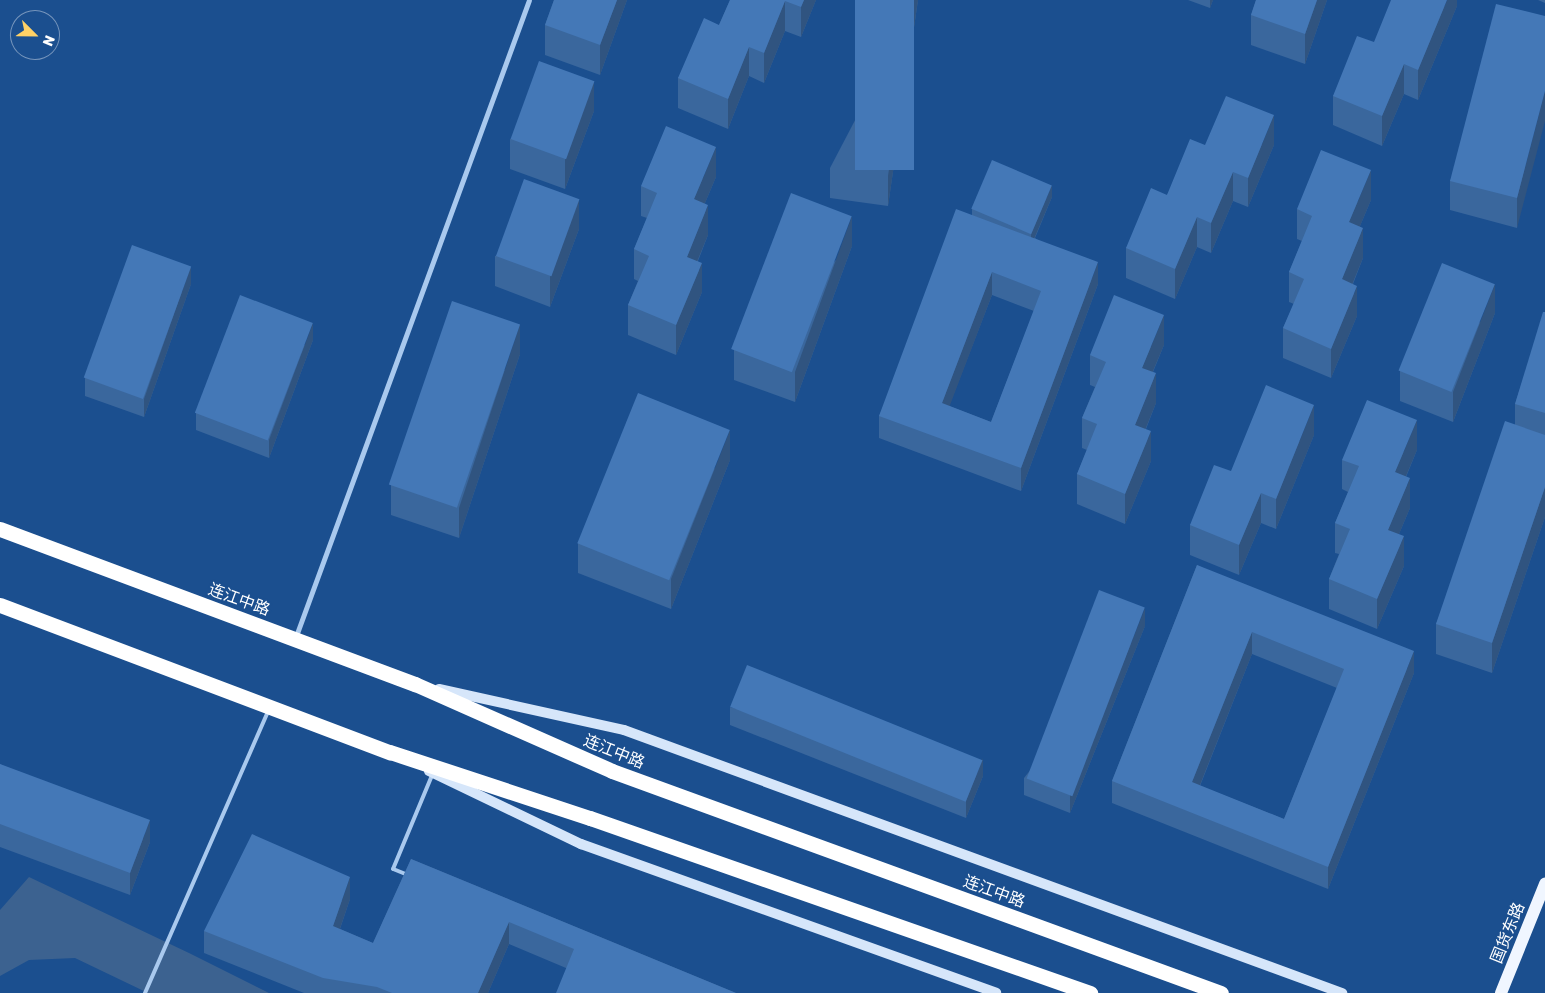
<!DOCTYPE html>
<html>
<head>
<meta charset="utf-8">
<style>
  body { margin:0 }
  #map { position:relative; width:1545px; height:993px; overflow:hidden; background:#1b4f8f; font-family:Rubik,"Noto Sans SC",sans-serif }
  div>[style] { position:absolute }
  .water>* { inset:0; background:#3c6290 }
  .lane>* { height:4px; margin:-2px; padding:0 2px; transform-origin:2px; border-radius:2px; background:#a9c9ee }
  .street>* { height:5px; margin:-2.5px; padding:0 2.5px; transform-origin:2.5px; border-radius:2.5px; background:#a9c9ee }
  .secondary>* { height:10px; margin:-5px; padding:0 5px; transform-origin:5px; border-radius:5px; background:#d6e6fa }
  .primary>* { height:12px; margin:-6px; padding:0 6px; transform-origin:6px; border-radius:6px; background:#f0f6ff }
  .highway>* { height:15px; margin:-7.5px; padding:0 7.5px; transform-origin:7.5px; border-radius:7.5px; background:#fff }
  .wall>* { inset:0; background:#3a679d }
  .shaded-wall>* { inset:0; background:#305480 }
  .building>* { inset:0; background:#4478b7; transform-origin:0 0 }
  span { translate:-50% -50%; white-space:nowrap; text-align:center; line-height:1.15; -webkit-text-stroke:4px #1b4f8f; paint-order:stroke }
  .street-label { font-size:16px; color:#fff }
  .north { position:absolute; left:10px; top:10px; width:50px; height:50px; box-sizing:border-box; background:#1b4f8f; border:1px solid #7695bc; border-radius:50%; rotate:113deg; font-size:14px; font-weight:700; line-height:20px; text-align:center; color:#fff }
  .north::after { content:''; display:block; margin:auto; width:18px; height:22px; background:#ffd166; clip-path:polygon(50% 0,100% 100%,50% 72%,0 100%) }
</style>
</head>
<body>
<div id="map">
  <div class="water">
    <div style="clip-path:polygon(29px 877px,189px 953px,269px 993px,148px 993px,75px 958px,29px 960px,0 976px,0 910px)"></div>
  </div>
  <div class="lane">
    <div style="left:408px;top:875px;width:16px;rotate:-158deg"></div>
    <div style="left:393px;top:869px;width:104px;rotate:-67.4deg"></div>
    <div style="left:145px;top:993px;width:310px;rotate:-66.4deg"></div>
  </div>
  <div class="street">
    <div style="left:296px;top:636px;width:677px;rotate:-69.88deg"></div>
  </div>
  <div class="secondary">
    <div style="left:439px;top:689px;width:189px;rotate:12.5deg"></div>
    <div style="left:624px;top:730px;width:765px;rotate:20.12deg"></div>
    <div style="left:429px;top:771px;width:169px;rotate:25.7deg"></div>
    <div style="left:581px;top:844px;width:441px;rotate:19.7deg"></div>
  </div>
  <div class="primary">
    <div style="left:1501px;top:993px;width:118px;rotate:-68deg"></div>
  </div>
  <div class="highway">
    <div style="left:0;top:529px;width:443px;rotate:20.5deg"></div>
    <div style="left:415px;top:684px;width:215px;rotate:23.8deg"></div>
    <div style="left:612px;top:771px;width:648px;rotate:20.03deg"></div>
    <div style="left:0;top:605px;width:417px;rotate:20.7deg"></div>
    <div style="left:390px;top:752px;width:211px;rotate:18.3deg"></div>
    <div style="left:590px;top:818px;width:530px;rotate:19.29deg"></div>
  </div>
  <div class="wall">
    <div style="clip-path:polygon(554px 0,627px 0,600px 75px,545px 55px,545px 25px)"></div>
    <div style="clip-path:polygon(730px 0,816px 0,801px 37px,785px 31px,764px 83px,749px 76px,728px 129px,678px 108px,678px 78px,719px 25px)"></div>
    <div style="clip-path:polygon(918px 0,888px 206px,830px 198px,830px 168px)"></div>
    <div style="clip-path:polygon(1188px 0,1213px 0,1210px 8px)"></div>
    <div style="clip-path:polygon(1256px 0,1327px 0,1305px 64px,1251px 45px,1251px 15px)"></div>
    <div style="clip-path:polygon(1457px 0,1457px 6px,1418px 100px,1404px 94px,1382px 146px,1333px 125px,1333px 96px,1374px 42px)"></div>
    <div style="clip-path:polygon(1538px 0,1545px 0,1545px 3px)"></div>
    <div style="clip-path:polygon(1545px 16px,1517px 228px,1450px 210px,1450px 181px)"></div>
    <div style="clip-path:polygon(594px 111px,565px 189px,510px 169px,510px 139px)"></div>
    <div style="clip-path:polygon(1205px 145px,1274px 145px,1248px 207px,1233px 201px,1211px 253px,1197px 247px,1175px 299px,1126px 278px,1126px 248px)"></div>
    <div style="clip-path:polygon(716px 177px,705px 203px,708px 235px,698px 261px,702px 292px,676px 355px,628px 335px,628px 305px,638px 281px,634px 279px,634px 249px,647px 218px,641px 216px,641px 186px)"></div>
    <div style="clip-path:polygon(evenodd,1052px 197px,1035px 238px,1098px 284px,1021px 491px,879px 438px,879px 416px,972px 215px,972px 209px,1052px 197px,992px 295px,1034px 311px,991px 422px,949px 406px,992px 295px)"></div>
    <div style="clip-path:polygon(1371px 200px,1360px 226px,1363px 258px,1353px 284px,1357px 316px,1331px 378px,1283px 358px,1283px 328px,1294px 304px,1289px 302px,1289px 272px,1302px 241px,1297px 239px,1297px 209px)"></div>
    <div style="clip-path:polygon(579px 229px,550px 307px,495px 286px,495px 256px)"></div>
    <div style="clip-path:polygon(852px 246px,795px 402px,734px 380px,734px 350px)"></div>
    <div style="clip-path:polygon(191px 284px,144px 417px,85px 396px,85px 378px)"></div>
    <div style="clip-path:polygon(1545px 312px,1545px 517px,1492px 673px,1436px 654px,1436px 624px,1515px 424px,1515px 404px)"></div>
    <div style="clip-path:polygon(1495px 313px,1453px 422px,1400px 401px,1400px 371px)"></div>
    <div style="clip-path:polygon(313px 340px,269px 458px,196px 430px,196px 413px)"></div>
    <div style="clip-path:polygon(1164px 345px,1153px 372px,1156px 403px,1146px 429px,1151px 461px,1125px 524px,1077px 504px,1077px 474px,1087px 450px,1082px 448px,1082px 418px,1095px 387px,1090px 385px,1090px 355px)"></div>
    <div style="clip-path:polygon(520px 354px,459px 538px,391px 515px,391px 485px)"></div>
    <div style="clip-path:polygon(1314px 435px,1276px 529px,1261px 523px,1239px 575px,1190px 555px,1190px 525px,1231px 471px)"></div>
    <div style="clip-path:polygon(1417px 450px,1406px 477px,1410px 508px,1399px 534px,1404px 566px,1377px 629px,1329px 609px,1329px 579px,1339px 554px,1335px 553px,1335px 523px,1348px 492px,1342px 489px,1342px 460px)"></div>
    <div style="clip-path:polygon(730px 460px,671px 609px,578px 573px,578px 543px)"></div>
    <div style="clip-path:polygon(evenodd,1197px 565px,1414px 673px,1328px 889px,1112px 803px,1112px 781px,1197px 565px,1252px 654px,1337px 688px,1284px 819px,1200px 786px,1252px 654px)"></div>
    <div style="clip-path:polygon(1145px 626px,1070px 813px,1024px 795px,1024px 778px)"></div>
    <div style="clip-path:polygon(730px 707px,983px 776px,966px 818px,730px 725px)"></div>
    <div style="clip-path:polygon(0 764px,150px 842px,130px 895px,0 847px)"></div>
    <div style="clip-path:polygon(411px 859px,736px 993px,566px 968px,509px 944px,488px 993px,304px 993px,204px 953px,204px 931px,350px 899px,340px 929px,373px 943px)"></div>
  </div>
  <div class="shaded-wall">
    <div style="clip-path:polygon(617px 0,627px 0,600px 75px,600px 45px)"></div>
    <div style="clip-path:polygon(804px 0,816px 0,801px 37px,801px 7px)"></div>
    <div style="clip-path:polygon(914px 0,918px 0,888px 206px,888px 176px)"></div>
    <div style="clip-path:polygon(1210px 0,1213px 0,1210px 8px)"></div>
    <div style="clip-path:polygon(1317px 0,1327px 0,1305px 64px,1305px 34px)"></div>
    <div style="clip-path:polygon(1447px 0,1457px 0,1457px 6px,1418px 100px,1418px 70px)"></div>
    <div style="clip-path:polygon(785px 1px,785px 31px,764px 83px,764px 53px)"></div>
    <div style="clip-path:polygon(749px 47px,749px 76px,728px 129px,728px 99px)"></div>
    <div style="clip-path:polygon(1404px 64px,1404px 94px,1382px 146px,1382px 116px)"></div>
    <div style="clip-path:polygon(594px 81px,594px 111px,565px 189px,565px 159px)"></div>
    <div style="clip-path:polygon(1545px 91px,1545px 121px,1517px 228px,1517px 198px)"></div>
    <div style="clip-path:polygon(1274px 115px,1274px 145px,1248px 207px,1248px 178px)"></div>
    <div style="clip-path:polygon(716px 147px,716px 177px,694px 229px,694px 199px)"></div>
    <div style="clip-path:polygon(1371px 170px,1371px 200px,1349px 252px,1349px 222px)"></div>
    <div style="clip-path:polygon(1233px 172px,1233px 201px,1211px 253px,1211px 223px)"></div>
    <div style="clip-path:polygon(1052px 185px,1052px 197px,1031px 246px,1031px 234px)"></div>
    <div style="clip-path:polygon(579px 199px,579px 229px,550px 307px,550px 277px)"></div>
    <div style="clip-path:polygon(708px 205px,708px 235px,687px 286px,687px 257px)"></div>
    <div style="clip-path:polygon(852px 216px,852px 246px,795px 402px,795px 372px)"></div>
    <div style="clip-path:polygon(1197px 217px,1197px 247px,1175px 299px,1175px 269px)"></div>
    <div style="clip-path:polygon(1363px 228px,1363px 258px,1342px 309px,1342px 279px)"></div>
    <div style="clip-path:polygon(1098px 262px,1098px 284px,1021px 491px,1021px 468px)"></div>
    <div style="clip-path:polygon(702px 263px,702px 292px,676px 355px,676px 325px)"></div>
    <div style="clip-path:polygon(191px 266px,191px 284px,144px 417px,144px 399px)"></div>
    <div style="clip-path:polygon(992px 272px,992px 295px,942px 426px,942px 403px)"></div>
    <div style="clip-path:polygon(1495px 284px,1495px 313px,1453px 422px,1453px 392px)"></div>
    <div style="clip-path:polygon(1357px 286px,1357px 316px,1331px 378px,1331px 349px)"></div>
    <div style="clip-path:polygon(1164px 315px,1164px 345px,1142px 397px,1142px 368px)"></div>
    <div style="clip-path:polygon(313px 323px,313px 340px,269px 458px,269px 440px)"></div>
    <div style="clip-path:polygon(520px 324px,520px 354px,459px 538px,459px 508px)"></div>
    <div style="clip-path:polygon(1156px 373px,1156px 403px,1135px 455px,1135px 425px)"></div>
    <div style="clip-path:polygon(1314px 405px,1314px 435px,1276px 529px,1276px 499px)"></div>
    <div style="clip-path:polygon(1417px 420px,1417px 450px,1395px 502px,1395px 472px)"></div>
    <div style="clip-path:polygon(730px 430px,730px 460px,671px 609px,671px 579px)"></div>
    <div style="clip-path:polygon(1151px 431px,1151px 461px,1125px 524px,1125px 494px)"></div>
    <div style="clip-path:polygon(1410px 478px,1410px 508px,1388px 560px,1388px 530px)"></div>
    <div style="clip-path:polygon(1545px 487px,1545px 517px,1492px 673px,1492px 643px)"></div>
    <div style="clip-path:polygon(1261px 493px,1261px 523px,1239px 575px,1239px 545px)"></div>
    <div style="clip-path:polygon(1404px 536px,1404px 566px,1377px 629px,1377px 599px)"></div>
    <div style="clip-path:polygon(1145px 608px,1145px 626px,1070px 813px,1070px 796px)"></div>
    <div style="clip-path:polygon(1252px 632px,1252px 654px,1192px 805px,1192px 782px)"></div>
    <div style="clip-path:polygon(1414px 651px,1414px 673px,1328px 889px,1328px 867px)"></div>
    <div style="clip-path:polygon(983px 758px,983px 776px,966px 818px,966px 801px)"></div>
    <div style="clip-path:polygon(150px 820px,150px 842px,130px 895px,130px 873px)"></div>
    <div style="clip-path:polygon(350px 877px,350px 899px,333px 949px,333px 926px)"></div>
    <div style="clip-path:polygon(509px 922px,509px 944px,488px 993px,478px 993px)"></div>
  </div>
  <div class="building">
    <div style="clip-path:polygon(554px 0,617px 0,600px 45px,545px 25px)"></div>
    <div style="clip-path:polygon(730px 0,804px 0,801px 7px,785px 1px,764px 53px,749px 47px,728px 99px,678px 78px,704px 18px,719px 25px)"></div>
    <div style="left:855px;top:0;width:59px;height:170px"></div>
    <div style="clip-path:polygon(1256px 0,1317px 0,1305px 34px,1251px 15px)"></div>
    <div style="clip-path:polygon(1391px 0,1447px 0,1418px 70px,1404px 64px,1382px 116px,1333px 96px,1357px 36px,1374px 42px)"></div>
    <div style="clip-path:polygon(1496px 4px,1545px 16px,1545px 91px,1517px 198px,1450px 181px)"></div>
    <div style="left:539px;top:61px;width:59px;height:83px;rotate:20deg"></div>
    <div style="clip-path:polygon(1226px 96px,1274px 115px,1248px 178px,1233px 172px,1211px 223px,1197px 217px,1175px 269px,1126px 248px,1151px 188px,1167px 195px,1190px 139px,1205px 145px)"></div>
    <div style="clip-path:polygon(666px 126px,716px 147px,694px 199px,708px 205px,687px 257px,702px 263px,676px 325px,628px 305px,649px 256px,634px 249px,657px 193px,641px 186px)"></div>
    <div style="clip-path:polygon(1321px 150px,1371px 170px,1349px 222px,1363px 228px,1342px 279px,1357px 286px,1331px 349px,1283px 328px,1304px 279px,1289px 272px,1312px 216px,1297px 209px)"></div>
    <div style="left:992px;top:160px;width:65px;height:53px;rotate:23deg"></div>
    <div style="left:524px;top:179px;width:59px;height:82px;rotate:20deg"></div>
    <div style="left:791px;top:193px;width:65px;height:167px;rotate:21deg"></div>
    <div style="clip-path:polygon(evenodd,956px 209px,1098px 262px,1021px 468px,879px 416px,956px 209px,992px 272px,1041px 291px,991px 422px,942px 403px,992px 272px)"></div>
    <div style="left:132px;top:245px;width:63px;height:141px;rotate:20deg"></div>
    <div style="left:1442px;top:263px;width:57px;height:116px;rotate:22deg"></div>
    <div style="left:240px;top:295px;width:78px;height:126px;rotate:21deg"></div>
    <div style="clip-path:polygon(1114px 295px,1164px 315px,1142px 368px,1156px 373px,1135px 425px,1151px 431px,1125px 494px,1077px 474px,1097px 424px,1082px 418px,1106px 362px,1090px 355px)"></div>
    <div style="left:452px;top:301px;width:72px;height:194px;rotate:19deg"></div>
    <div style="clip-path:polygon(1543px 312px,1545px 312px,1545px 413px,1515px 404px)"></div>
    <div style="clip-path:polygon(1266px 385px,1314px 405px,1276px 499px,1261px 493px,1239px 545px,1190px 525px,1214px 465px,1231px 471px)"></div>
    <div style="left:638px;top:393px;width:99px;height:162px;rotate:22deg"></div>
    <div style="clip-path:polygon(1367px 400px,1417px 420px,1395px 472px,1410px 478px,1388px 530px,1404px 536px,1377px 599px,1329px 579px,1350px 529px,1335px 523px,1359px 466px,1342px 460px)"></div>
    <div style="clip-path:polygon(1505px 421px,1545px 435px,1545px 487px,1492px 643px,1436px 624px)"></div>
    <div style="clip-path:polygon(evenodd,1197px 565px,1414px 651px,1328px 867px,1112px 781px,1197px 565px,1252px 632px,1344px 669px,1284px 819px,1192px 782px,1252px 632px)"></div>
    <div style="left:1099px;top:590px;width:49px;height:202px;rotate:21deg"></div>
    <div style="left:747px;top:665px;width:254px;height:45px;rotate:22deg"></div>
    <div style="clip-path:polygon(0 764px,150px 820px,130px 873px,0 824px)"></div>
    <div style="clip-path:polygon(252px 834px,350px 877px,333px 926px,373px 943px,411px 859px,736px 993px,556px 993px,574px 949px,509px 922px,478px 993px,392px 993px,377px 987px,323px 978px,204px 931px)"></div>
  </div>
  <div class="street-label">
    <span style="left:239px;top:600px;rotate:20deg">连江中路</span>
    <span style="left:614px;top:752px;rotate:22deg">连江中路</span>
    <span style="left:994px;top:892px;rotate:20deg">连江中路</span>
    <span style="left:1508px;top:933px;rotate:-68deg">国货东路</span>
  </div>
  <div class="north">N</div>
</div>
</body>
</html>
